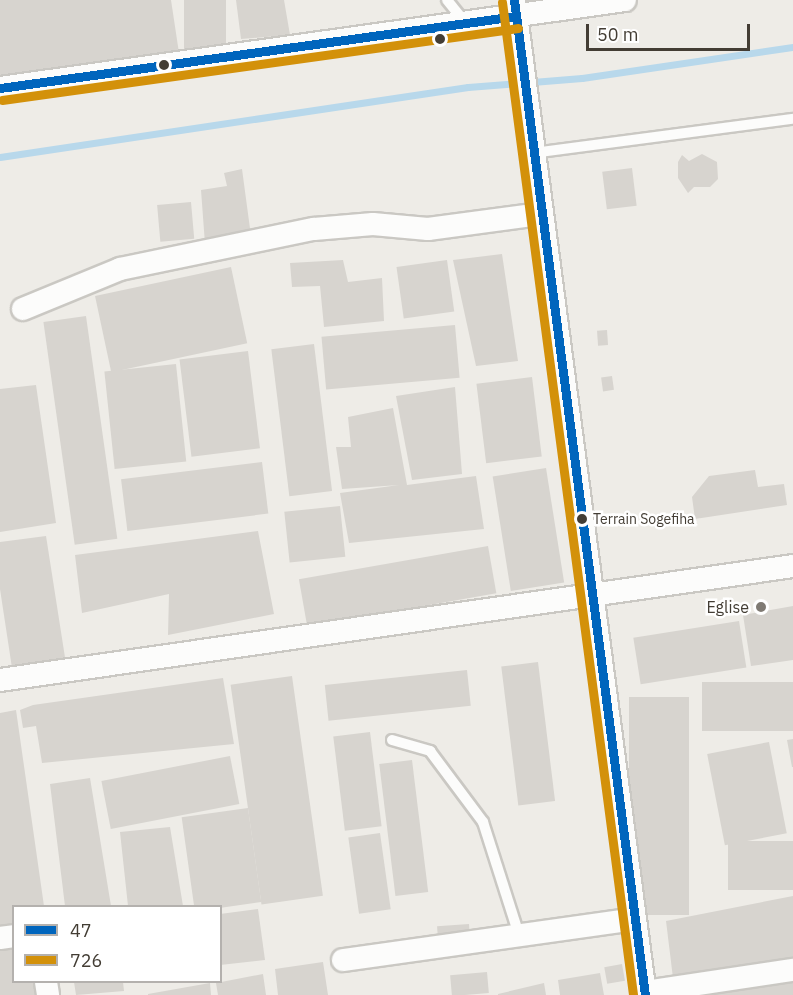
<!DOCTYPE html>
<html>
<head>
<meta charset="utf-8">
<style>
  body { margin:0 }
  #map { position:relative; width:793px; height:995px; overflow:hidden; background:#eeece7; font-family:"IBM Plex Sans",sans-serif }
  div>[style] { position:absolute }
  .stream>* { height:7px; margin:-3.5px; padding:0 3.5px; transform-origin:3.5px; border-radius:3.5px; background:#b8d8eb }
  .building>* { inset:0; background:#d7d4cf; transform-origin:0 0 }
  .roads { filter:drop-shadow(2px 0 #cac8c3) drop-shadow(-2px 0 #cac8c3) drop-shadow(0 2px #cac8c3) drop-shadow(0 -2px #cac8c3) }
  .service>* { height:10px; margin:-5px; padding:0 5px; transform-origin:5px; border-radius:5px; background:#fcfcfb }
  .minor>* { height:22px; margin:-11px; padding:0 11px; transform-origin:11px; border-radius:11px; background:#fcfcfb }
  .bus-1>* { height:9px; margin:-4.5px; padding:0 4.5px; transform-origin:4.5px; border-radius:4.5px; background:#0065bd }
  .bus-2>* { height:9px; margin:-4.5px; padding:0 4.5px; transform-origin:4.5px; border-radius:4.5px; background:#d3910a }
  .dots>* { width:16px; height:16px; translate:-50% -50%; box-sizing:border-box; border:3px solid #fff; border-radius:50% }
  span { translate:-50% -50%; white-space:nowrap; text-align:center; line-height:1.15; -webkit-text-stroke:5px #fff; paint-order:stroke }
  .bus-label { font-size:14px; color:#433d34 }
  .left { translate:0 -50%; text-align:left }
  .poi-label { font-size:16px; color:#433d34 }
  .right { translate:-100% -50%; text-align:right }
  .legend { position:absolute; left:12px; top:905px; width:210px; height:78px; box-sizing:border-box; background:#fff; border:2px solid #b4b1ae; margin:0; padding:8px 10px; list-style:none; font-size:18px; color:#433d34 }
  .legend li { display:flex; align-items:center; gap:12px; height:30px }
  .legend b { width:30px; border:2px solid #b4b1ae }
  .scale { position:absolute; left:586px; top:24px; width:164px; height:27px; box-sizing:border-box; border:3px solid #433d34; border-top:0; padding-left:8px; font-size:18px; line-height:21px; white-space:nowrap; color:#433d34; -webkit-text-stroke:4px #fff; paint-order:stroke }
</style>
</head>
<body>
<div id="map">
  <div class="stream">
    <div style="left:0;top:157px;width:473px;rotate:-8.5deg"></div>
    <div style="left:468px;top:87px;width:114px;rotate:-4.5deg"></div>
    <div style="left:582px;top:78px;width:213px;rotate:-8.4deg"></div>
  </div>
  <div class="building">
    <div style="clip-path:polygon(0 0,171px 0,179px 53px,0 76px)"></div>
    <div style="left:184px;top:0;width:42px;height:50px"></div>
    <div style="clip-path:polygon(236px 0,284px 0,290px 35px,241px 39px)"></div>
    <div style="clip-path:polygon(702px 154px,717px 162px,718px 179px,710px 187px,694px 187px,688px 193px,678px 178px,678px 162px,682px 155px,689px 161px)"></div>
    <div style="left:632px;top:168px;width:38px;height:30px;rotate:83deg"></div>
    <div style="clip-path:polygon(242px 169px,251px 236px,205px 244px,201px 190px,227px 186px,224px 173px)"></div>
    <div style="left:191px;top:202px;width:37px;height:34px;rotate:85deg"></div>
    <div style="clip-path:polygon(502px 254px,518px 361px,476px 366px,453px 260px)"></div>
    <div style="clip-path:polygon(343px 260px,348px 282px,382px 278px,384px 321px,324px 327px,320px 286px,292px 287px,290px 263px)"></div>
    <div style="left:447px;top:260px;width:52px;height:51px;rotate:82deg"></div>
    <div style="left:231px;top:267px;width:78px;height:139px;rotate:78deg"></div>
    <div style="left:86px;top:316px;width:225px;height:43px;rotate:82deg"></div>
    <div style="left:455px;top:325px;width:53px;height:134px;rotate:85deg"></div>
    <div style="left:607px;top:330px;width:15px;height:10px;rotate:86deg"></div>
    <div style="left:314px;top:344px;width:148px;height:43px;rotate:83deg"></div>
    <div style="left:248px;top:351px;width:98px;height:69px;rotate:83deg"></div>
    <div style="left:176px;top:364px;width:98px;height:72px;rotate:84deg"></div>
    <div style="left:612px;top:376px;width:14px;height:11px;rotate:82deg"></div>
    <div style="left:532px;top:377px;width:80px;height:56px;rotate:83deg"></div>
    <div style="clip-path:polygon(36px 385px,56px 523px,0 532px,0 389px)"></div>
    <div style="clip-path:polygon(455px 387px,462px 474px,412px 480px,396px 396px)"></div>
    <div style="clip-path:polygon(393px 408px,407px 485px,476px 476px,484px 529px,349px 543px,340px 493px,399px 485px,342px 489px,336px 447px,351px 447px,348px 417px)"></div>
    <div style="left:262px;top:462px;width:52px;height:142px;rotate:83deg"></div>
    <div style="left:546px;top:468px;width:116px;height:54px;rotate:81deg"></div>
    <div style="clip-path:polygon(755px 470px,758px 487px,784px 484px,787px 505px,695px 519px,692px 497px,709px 476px)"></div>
    <div style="left:340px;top:506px;width:51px;height:56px;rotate:84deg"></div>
    <div style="clip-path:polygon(258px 531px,274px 614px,168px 635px,169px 594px,82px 613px,75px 555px)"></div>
    <div style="clip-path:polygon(46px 536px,66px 664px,12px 668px,0 589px,0 542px)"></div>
    <div style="left:488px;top:546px;width:48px;height:192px;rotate:80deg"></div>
    <div style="clip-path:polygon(793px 606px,793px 660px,751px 666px,743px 615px)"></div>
    <div style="left:739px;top:621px;width:47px;height:107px;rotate:81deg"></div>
    <div style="left:538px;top:662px;width:140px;height:37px;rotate:83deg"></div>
    <div style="left:467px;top:670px;width:36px;height:143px;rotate:84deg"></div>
    <div style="left:292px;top:676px;width:222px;height:62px;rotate:82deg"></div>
    <div style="clip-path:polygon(223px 678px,234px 744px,42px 763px,36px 726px,23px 728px,20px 710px,33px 705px)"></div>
    <div style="left:793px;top:682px;width:49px;height:91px;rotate:90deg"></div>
    <div style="left:629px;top:697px;width:60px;height:218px"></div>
    <div style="clip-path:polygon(16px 710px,44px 906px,14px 906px,14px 927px,0 929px,0 713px)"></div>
    <div style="left:370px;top:732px;width:95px;height:37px;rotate:83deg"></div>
    <div style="clip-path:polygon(793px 739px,793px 767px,792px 767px,787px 740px)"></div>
    <div style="left:769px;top:742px;width:93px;height:63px;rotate:79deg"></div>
    <div style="left:230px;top:756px;width:49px;height:131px;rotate:79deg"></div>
    <div style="left:412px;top:760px;width:133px;height:33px;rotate:83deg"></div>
    <div style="clip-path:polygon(90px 778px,111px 906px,65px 906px,50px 784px)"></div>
    <div style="left:248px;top:808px;width:95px;height:67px;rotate:82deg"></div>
    <div style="clip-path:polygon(170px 827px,183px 906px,128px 906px,120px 832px)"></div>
    <div style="left:380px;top:833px;width:77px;height:32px;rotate:82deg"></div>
    <div style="left:793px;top:841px;width:49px;height:65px;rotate:90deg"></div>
    <div style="clip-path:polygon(793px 896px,793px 961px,673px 978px,666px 921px)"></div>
    <div style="clip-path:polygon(258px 909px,265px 960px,220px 965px,220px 914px)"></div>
    <div style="left:469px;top:924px;width:13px;height:32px;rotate:86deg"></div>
    <div style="clip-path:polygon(14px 944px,14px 982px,40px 982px,42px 995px,0 995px,0 946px)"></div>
    <div style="clip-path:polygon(323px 962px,328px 995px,278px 995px,275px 969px)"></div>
    <div style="left:622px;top:964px;width:17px;height:18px;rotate:80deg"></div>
    <div style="left:487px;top:972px;width:21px;height:37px;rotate:85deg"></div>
    <div style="clip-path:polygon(600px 973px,604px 995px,560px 995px,558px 980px)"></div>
    <div style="clip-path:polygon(263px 974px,266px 995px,218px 995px,216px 983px)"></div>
    <div style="clip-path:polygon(74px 982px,123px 982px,124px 991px,76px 995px)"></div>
    <div style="clip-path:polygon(793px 982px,793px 995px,701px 995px,701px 994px)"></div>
    <div style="clip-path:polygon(210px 983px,211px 995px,148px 995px,148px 994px)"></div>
    <div style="clip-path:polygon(544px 983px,546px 995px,498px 995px,498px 994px)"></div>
  </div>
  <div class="roads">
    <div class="service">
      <div style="left:447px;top:0;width:26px;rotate:51deg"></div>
      <div style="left:533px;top:153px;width:262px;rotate:-7.5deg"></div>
      <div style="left:392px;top:740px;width:40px;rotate:16deg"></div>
      <div style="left:430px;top:751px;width:89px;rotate:53.3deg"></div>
      <div style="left:483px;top:822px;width:119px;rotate:72.3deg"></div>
    </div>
    <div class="minor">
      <div style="left:514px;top:0;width:1004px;rotate:82.5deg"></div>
      <div style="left:0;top:88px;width:631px;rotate:-8.01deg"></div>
      <div style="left:23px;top:309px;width:105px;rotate:-22.4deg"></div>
      <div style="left:120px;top:269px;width:198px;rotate:-11.7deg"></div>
      <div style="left:314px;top:229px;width:59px;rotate:-4.8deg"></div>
      <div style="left:373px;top:224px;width:55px;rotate:5.2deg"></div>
      <div style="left:428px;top:229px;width:114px;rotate:-7.6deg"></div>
      <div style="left:0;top:680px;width:801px;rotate:-8.18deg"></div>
      <div style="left:0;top:938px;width:14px;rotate:-8deg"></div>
      <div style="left:343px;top:960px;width:294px;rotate:-8deg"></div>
      <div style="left:46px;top:982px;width:13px;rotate:81deg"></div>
      <div style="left:645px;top:992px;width:150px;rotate:-8.5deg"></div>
    </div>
  </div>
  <div class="bus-1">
    <div style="left:514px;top:0;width:1004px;rotate:82.5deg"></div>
    <div style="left:0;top:88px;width:521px;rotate:-7.94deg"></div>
  </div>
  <div class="bus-2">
    <div style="left:502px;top:2px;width:1002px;rotate:82.48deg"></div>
    <div style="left:2px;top:100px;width:521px;rotate:-7.94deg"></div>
  </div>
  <div class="dots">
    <div style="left:440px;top:39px;background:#433d34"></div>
    <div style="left:164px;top:65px;background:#433d34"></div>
    <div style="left:582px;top:519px;background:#433d34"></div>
    <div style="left:761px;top:607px;background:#7f7a73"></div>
  </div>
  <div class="bus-label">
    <span class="left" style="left:593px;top:519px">Terrain Sogefiha</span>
  </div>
  <div class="poi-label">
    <span class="right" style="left:749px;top:607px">Eglise</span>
  </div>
  <ul class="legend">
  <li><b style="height:8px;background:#0065bd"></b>47</li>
  <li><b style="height:8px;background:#d3910a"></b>726</li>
  </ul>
  <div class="scale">50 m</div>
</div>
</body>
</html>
